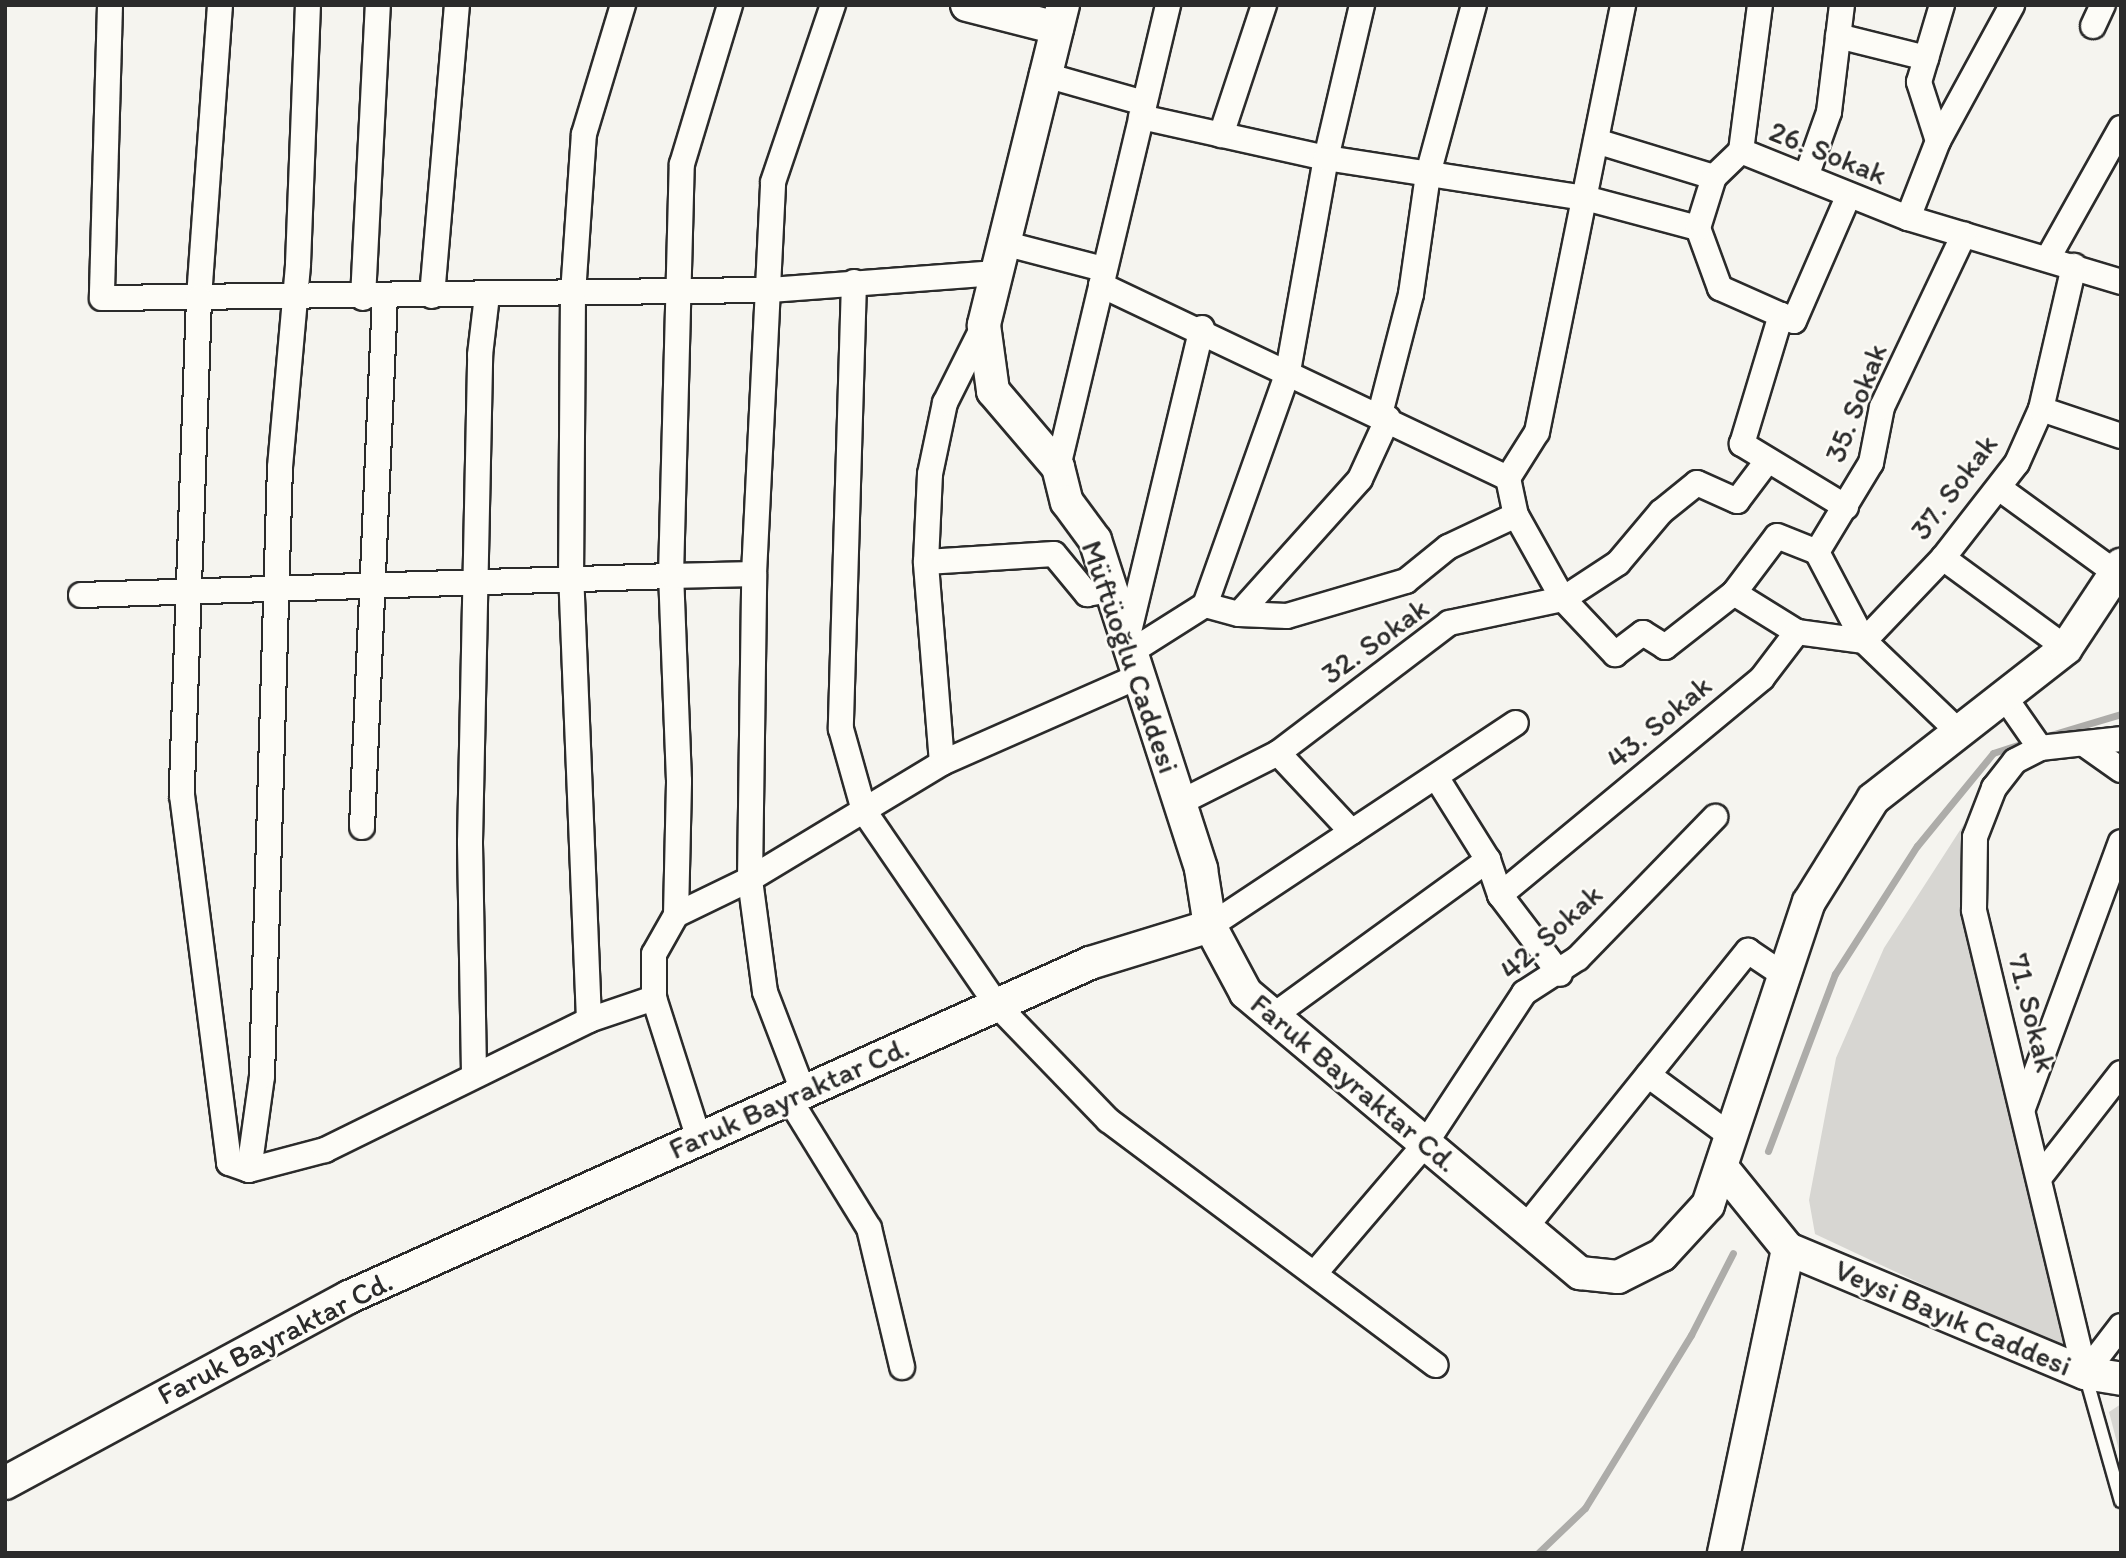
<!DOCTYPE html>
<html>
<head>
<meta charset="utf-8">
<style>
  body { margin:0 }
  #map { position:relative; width:2126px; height:1558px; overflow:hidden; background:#f5f4ef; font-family:Itim,sans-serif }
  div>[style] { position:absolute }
  .green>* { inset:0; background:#d7d6d2 }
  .stream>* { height:7px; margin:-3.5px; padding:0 3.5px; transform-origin:3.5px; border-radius:3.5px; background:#adaca9 }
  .roads { filter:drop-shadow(2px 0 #2b2b2b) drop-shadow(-2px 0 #2b2b2b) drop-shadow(0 2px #2b2b2b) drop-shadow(0 -2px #2b2b2b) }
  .service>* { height:12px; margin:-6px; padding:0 6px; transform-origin:6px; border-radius:6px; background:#fdfcf7 }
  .minor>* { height:24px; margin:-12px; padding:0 12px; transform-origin:12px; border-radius:12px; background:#fdfcf7 }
  .tertiary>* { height:32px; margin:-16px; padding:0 16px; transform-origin:16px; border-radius:16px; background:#fdfcf7 }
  span { translate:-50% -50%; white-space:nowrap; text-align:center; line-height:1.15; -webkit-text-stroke:5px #fdfcf7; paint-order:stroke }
  .street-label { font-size:30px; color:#2b2b2b }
  .frame { position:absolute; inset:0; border:7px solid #2b2b2b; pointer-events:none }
</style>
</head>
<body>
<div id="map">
  <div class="green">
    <div style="clip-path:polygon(1964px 824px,1960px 902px,2068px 1347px,2056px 1347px,1815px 1234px,1809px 1200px,1836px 1058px,1884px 948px)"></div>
    <div style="clip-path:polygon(2121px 1404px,2121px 1458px,2109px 1412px)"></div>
  </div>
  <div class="stream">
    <div style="left:2044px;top:737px;width:80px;rotate:-16.6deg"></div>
    <div style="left:1768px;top:1151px;width:189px;rotate:-69.3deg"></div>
    <div style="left:1835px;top:974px;width:152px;rotate:-57.4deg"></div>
    <div style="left:1917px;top:846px;width:120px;rotate:-50.7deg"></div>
    <div style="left:1993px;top:753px;width:38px;rotate:-18deg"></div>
    <div style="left:1538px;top:1553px;width:65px;rotate:-43.8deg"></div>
    <div style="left:1585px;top:1508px;width:203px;rotate:-58.5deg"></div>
    <div style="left:1691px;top:1335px;width:92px;rotate:-62.9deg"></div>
  </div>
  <div class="roads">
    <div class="service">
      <div style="left:2085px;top:1374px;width:132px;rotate:74.2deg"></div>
    </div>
    <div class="minor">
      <div style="left:110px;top:5px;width:293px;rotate:91.6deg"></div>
      <div style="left:102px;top:298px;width:668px;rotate:-0.69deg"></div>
      <div style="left:770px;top:290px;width:227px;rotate:-4.3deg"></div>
      <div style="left:220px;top:5px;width:294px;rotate:94.1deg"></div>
      <div style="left:199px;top:298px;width:497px;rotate:92deg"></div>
      <div style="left:182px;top:795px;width:371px;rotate:82.7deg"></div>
      <div style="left:229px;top:1163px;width:21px;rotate:19deg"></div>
      <div style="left:249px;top:1170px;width:79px;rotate:-14.7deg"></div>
      <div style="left:325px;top:1150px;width:294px;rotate:-26.2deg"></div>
      <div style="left:589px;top:1020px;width:69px;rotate:-18.7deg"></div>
      <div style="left:654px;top:998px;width:148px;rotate:72.3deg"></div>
      <div style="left:1362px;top:5px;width:157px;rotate:103.2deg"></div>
      <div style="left:1326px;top:158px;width:217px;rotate:100.1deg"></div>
      <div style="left:1288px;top:372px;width:247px;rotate:109.6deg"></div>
      <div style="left:1205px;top:605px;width:35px;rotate:15deg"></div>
      <div style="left:1239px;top:614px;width:181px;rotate:-48.1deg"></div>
      <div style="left:1360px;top:479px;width:67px;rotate:-65.3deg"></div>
      <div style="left:2093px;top:26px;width:23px;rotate:-65deg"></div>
      <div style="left:1838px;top:36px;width:91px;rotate:14deg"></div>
      <div style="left:1042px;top:74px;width:106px;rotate:15.9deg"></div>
      <div style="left:1141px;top:117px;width:189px;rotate:12.5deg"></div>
      <div style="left:1326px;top:158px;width:262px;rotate:8.8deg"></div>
      <div style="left:1585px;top:198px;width:117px;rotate:14.9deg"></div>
      <div style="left:1698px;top:228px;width:64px;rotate:69.9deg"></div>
      <div style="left:1720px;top:288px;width:67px;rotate:23.9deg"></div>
      <div style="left:1221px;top:135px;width:137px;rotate:-71.7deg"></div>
      <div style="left:1596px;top:141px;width:123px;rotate:17deg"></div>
      <div style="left:1714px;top:177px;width:37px;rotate:-44deg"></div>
      <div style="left:1741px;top:151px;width:180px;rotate:21.9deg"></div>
      <div style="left:1908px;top:218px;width:222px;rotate:16.7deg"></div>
      <div style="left:1938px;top:141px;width:62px;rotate:-107.9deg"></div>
      <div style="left:1919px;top:82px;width:80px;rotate:-73.4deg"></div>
      <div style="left:1741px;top:151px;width:147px;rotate:-82.6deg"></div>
      <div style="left:1806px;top:177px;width:69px;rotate:-70.5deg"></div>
      <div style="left:1829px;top:112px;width:108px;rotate:-83.1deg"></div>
      <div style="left:1908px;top:218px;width:83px;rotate:-68.7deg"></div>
      <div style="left:1938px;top:141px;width:155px;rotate:-61.4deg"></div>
      <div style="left:1698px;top:228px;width:53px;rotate:-72.6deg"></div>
      <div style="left:1003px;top:243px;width:103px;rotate:14.6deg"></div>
      <div style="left:2048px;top:258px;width:149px;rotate:-60.7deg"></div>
      <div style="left:854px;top:282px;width:447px;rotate:91.7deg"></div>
      <div style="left:841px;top:729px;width:85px;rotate:74.3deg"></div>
      <div style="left:864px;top:811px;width:235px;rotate:55.6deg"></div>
      <div style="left:997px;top:1005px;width:160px;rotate:46deg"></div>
      <div style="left:1108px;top:1120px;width:409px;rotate:36.8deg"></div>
      <div style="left:1101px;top:285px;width:450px;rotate:25.4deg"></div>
      <div style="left:1508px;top:478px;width:54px;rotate:-57.8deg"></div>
      <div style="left:1537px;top:432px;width:436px;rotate:-78.6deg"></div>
      <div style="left:432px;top:296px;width:292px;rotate:-85.1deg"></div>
      <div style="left:363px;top:298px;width:293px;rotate:-87.1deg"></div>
      <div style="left:2041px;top:409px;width:84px;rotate:18.6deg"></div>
      <div style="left:1380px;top:414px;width:124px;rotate:-75.5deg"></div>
      <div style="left:1411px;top:294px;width:121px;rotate:-81.9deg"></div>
      <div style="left:1428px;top:174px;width:175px;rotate:-74.8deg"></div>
      <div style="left:1058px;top:467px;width:475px;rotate:-76.6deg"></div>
      <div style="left:1508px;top:478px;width:38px;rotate:78deg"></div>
      <div style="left:1516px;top:515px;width:96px;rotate:60.8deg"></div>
      <div style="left:1563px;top:599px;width:76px;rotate:46.6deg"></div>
      <div style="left:1615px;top:654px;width:35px;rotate:-37deg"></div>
      <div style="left:1643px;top:633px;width:26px;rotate:32deg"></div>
      <div style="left:1665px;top:647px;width:88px;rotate:-38deg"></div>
      <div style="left:1734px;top:593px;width:71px;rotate:-53deg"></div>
      <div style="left:1777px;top:536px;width:43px;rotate:21.8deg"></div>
      <div style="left:1999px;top:488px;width:145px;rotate:36deg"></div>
      <div style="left:1846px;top:507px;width:122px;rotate:-148.8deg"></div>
      <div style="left:1742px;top:444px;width:135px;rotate:-73.2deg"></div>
      <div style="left:1781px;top:315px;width:14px;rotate:25deg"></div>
      <div style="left:1794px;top:321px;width:135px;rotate:-66.5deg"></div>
      <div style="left:1817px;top:552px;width:104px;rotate:-58.8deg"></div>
      <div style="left:1871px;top:463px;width:57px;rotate:-78.9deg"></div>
      <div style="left:1882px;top:407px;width:191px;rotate:-64.6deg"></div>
      <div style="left:1817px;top:552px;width:101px;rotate:62.2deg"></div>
      <div style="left:1864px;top:641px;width:134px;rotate:43.8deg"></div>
      <div style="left:1943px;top:558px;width:152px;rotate:36.2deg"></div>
      <div style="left:926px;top:562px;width:128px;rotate:-3.6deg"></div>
      <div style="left:1054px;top:554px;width:52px;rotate:50.5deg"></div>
      <div style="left:1087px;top:594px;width:22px;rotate:-10deg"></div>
      <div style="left:1734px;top:593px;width:74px;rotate:31.8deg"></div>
      <div style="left:81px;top:595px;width:590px;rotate:-1.84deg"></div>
      <div style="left:671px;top:576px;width:412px;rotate:-88.5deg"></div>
      <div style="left:682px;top:164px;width:166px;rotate:-73.2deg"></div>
      <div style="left:1239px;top:614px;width:48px;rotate:2.4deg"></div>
      <div style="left:1287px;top:616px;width:124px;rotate:-16.4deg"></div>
      <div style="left:1406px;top:581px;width:54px;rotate:-39deg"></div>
      <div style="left:1448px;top:547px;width:75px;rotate:-25.2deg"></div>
      <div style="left:1126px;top:644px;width:325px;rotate:-76.5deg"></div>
      <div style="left:1129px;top:653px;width:90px;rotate:-32.3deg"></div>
      <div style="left:2006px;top:699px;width:60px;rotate:55.2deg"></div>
      <div style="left:2084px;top:744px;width:45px;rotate:35.1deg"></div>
      <div style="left:1278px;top:753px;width:215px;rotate:-37.2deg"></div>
      <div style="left:1449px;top:623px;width:116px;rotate:-11.9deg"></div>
      <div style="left:1563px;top:599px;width:66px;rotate:-33.2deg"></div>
      <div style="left:1618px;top:563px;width:67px;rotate:-49.9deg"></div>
      <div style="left:1661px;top:512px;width:46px;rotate:-38.9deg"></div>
      <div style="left:1697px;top:483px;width:44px;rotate:24.2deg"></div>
      <div style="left:1737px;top:501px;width:51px;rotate:-52.9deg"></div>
      <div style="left:942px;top:763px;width:202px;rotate:-94.6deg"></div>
      <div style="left:926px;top:562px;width:88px;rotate:-87.4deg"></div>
      <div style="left:930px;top:474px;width:73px;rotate:-78.1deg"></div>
      <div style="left:945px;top:403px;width:87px;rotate:-63.4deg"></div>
      <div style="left:1438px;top:780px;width:94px;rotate:58deg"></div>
      <div style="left:1179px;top:803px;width:111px;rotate:-26.8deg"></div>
      <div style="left:1278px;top:753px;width:108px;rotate:46.9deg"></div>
      <div style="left:362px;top:827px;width:530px;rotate:-87.52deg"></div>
      <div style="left:1500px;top:895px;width:340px;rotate:-39.6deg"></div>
      <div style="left:1762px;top:678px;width:58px;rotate:-52.7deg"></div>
      <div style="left:1797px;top:632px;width:68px;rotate:7.7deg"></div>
      <div style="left:1864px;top:641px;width:115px;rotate:-46.4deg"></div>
      <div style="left:1943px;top:558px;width:120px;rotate:-52.1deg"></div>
      <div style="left:2017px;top:463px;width:59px;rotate:-66deg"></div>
      <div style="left:2041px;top:409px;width:147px;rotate:-77deg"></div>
      <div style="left:676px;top:915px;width:134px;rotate:-88.7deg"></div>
      <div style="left:679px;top:781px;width:205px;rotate:-92.2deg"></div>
      <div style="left:671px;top:576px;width:83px;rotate:-1.4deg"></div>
      <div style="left:1210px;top:926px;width:367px;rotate:-33.6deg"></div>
      <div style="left:654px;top:998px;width:44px;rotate:-90deg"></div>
      <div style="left:654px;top:954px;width:45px;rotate:-60.6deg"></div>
      <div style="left:676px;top:915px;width:82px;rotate:-25.9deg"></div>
      <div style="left:750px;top:879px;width:224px;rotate:-31.1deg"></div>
      <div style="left:942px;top:763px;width:213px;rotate:-23.8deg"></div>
      <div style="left:1273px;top:1016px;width:266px;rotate:-36deg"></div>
      <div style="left:1488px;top:860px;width:37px;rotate:71deg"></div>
      <div style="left:1500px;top:895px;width:99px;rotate:52.8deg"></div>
      <div style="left:589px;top:1020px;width:440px;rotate:-92.3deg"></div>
      <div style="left:571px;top:580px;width:286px;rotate:-89.6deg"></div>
      <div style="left:573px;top:294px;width:160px;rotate:-86.1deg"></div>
      <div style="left:584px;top:134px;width:135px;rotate:-73.2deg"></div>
      <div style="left:474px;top:1073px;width:231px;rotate:-91deg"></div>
      <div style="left:470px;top:842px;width:487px;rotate:-88.8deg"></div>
      <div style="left:480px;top:355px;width:60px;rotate:-83.3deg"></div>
      <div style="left:1648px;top:1075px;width:104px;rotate:36.4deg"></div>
      <div style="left:803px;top:1091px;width:106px;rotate:-111deg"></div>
      <div style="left:765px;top:992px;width:114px;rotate:-97.6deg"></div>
      <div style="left:750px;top:879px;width:305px;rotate:-89.2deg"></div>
      <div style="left:754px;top:574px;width:392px;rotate:-87.2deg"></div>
      <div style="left:773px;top:182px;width:187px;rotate:-71.3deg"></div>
      <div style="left:788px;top:1097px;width:154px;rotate:58.3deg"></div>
      <div style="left:869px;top:1228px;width:143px;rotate:76.6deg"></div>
      <div style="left:2023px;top:1108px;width:283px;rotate:-69.8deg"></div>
      <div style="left:249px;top:1170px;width:95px;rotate:-82.1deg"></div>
      <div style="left:262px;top:1076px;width:609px;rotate:-88.31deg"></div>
      <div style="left:280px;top:467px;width:204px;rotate:-84.9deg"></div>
      <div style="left:298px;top:264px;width:259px;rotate:-87.8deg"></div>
      <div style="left:2039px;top:1178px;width:133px;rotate:-52deg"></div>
      <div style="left:1525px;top:1228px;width:356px;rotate:-51.2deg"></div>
      <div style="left:1748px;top:951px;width:45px;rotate:34deg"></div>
      <div style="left:1315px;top:1273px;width:170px;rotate:-49.5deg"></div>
      <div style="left:1425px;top:1144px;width:181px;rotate:-56.7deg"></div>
      <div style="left:1524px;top:993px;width:64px;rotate:-32.9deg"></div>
      <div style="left:1578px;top:958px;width:197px;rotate:-45.8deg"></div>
      <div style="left:2085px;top:1373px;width:476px;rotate:-103.5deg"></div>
      <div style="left:1974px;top:910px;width:73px;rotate:-89.2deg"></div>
      <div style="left:1975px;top:837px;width:53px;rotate:-68.8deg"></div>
      <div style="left:1994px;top:788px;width:34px;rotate:-52deg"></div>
      <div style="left:2015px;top:761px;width:28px;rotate:-27deg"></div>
      <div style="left:2040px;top:748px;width:81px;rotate:-6.3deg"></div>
      <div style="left:2085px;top:1373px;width:59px;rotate:-52.5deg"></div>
    </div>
    <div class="tertiary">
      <div style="left:967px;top:5px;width:93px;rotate:14.3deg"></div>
      <div style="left:1063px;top:5px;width:330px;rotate:103.9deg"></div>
      <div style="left:984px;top:325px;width:67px;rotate:82.2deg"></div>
      <div style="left:993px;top:391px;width:100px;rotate:49.5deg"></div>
      <div style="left:1058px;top:467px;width:36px;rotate:76deg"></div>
      <div style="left:1067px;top:502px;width:47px;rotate:53.6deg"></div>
      <div style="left:1095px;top:540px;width:346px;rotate:72.1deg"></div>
      <div style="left:1201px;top:869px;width:58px;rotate:81deg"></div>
      <div style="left:1724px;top:1170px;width:102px;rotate:51deg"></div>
      <div style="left:1788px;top:1249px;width:311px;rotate:101.9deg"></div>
      <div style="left:1788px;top:1249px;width:322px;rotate:22.7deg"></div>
      <div style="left:2085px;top:1373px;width:36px;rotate:9deg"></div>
      <div style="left:5px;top:1483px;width:391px;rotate:-28.4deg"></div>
      <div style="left:349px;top:1297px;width:813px;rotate:-24.26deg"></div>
      <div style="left:1090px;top:963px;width:126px;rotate:-17.1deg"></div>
      <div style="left:1210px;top:926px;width:76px;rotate:61.8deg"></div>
      <div style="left:1246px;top:993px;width:436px;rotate:40deg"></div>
      <div style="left:1580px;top:1273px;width:38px;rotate:6deg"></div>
      <div style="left:1618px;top:1277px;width:49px;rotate:-26.6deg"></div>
      <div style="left:1662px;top:1255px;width:68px;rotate:-47.4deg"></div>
      <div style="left:1708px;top:1205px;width:319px;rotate:-71.6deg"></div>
      <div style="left:1809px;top:902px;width:121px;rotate:-58.1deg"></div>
      <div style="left:1873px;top:799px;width:245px;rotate:-38deg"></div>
      <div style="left:2066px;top:648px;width:100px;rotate:-56.5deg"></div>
    </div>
  </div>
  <div class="street-label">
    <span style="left:1828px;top:153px;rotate:22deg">26. Sokak</span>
    <span style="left:1856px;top:403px;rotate:-69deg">35. Sokak</span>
    <span style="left:1954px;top:487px;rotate:-53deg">37. Sokak</span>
    <span style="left:1375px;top:641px;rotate:-36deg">32. Sokak</span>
    <span style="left:1130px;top:657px;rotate:71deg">Müftüoğlu Caddesi</span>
    <span style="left:1659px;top:722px;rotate:-40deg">43. Sokak</span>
    <span style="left:1551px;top:932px;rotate:-42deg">42. Sokak</span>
    <span style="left:2032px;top:1013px;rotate:76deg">71. Sokak</span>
    <span style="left:1354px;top:1083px;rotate:40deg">Faruk Bayraktar Cd.</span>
    <span style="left:789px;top:1098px;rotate:-24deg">Faruk Bayraktar Cd.</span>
    <span style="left:1953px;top:1318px;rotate:23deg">Veysi Bayık Caddesi</span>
    <span style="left:275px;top:1338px;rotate:-27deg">Faruk Bayraktar Cd.</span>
  </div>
  <div class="frame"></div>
</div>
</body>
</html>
